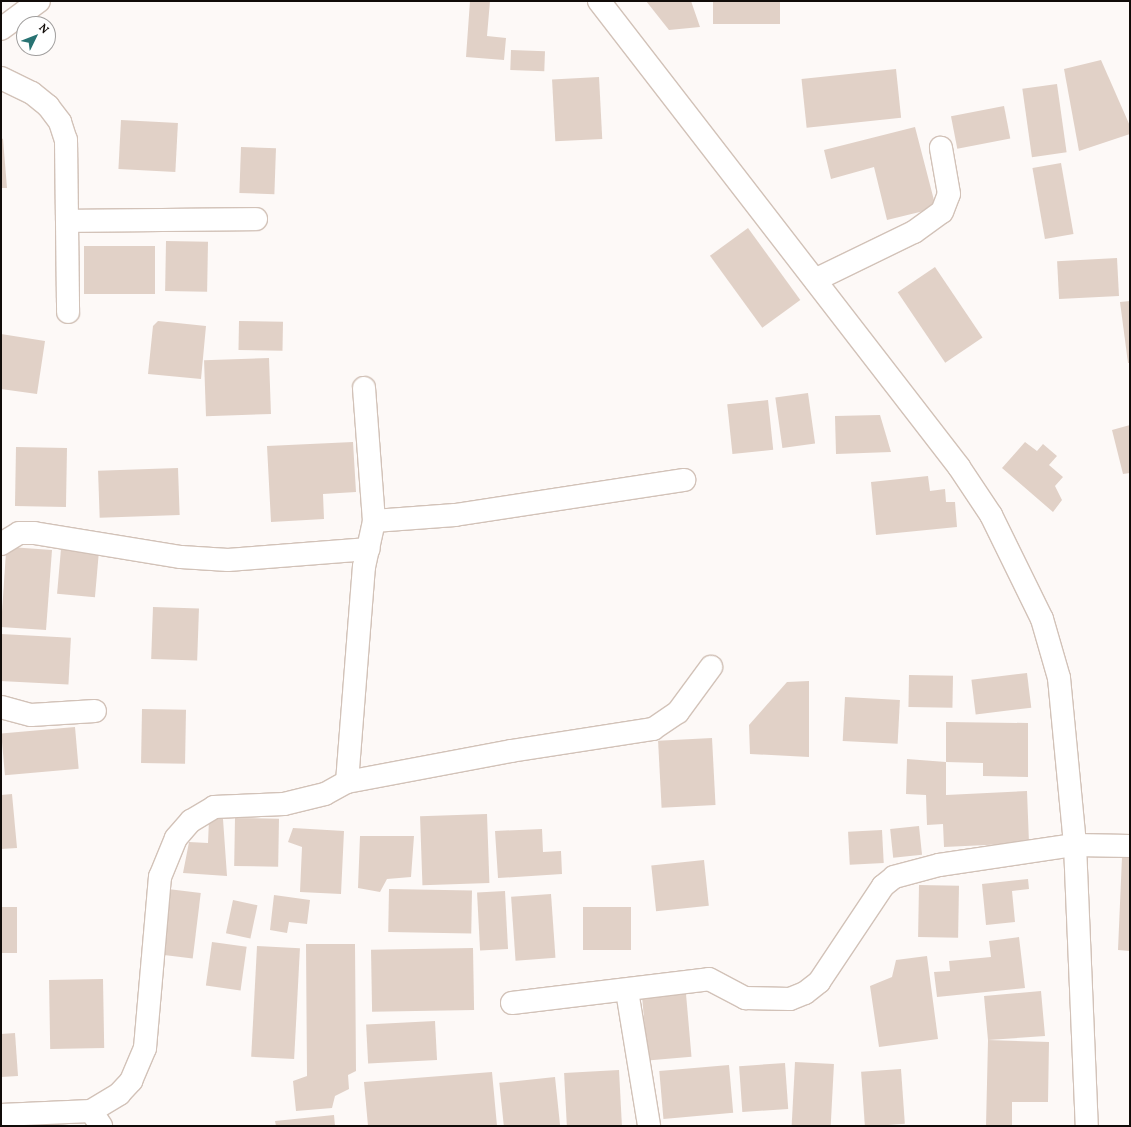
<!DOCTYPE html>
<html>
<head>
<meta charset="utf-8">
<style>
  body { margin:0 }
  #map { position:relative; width:1131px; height:1127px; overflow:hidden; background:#fdf9f7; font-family:Lora,serif }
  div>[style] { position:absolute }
  .building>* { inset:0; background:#e1d1c7; transform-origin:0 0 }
  .roads { filter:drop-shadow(1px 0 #d2c2b8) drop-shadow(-1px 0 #d2c2b8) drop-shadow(0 1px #d2c2b8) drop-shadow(0 -1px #d2c2b8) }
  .street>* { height:22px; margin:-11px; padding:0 11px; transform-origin:11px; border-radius:11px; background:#fff }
  .secondary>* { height:22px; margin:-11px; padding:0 11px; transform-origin:11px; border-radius:11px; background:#fff }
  span { translate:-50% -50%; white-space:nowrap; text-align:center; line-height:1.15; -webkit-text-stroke:3px #fff; paint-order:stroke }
  .frame { position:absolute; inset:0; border:2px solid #110c09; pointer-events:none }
  .north { position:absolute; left:16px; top:16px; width:40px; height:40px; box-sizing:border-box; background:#fff; border:1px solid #a09e9d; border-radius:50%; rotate:47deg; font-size:11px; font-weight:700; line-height:16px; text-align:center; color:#110c09 }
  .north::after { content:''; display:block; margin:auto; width:14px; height:18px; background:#287373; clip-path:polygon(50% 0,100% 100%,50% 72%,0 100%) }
</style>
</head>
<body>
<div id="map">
  <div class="building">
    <div style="clip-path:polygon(470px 1px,490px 1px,487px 36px,506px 38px,504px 60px,466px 57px)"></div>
    <div style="clip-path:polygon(646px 1px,691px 1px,700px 27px,669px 30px)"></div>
    <div style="left:713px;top:1px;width:67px;height:23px"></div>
    <div style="left:511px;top:50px;width:34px;height:20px;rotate:2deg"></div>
    <div style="clip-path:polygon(1101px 60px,1130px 126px,1130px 134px,1079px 151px,1064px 69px)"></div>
    <div style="left:896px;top:69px;width:49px;height:95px;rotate:84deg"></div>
    <div style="left:599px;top:77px;width:62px;height:47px;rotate:87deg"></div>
    <div style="left:1057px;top:84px;width:69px;height:35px;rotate:82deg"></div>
    <div style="left:1004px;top:106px;width:33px;height:54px;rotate:79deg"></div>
    <div style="left:121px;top:120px;width:57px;height:49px;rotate:3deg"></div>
    <div style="clip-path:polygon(915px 127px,936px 208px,887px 220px,874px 167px,831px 179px,824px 150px)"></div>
    <div style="clip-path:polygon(1px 138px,3px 139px,7px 188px,1px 188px)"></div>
    <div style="left:241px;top:147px;width:35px;height:46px;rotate:2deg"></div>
    <div style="left:1061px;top:163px;width:72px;height:29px;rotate:80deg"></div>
    <div style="left:748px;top:228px;width:89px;height:47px;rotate:54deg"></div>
    <div style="left:166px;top:241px;width:42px;height:50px;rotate:1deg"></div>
    <div style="left:84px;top:246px;width:71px;height:48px"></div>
    <div style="left:1117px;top:258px;width:38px;height:60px;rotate:87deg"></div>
    <div style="left:935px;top:267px;width:85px;height:45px;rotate:56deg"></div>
    <div style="clip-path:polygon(1130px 301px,1130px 363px,1128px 363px,1120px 302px)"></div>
    <div style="clip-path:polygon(158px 321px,206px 326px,201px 379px,148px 374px,153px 326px)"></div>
    <div style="left:239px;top:321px;width:44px;height:29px;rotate:1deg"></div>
    <div style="clip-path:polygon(1px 334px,45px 341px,37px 394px,1px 389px)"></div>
    <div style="left:269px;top:358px;width:56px;height:65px;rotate:88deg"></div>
    <div style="left:808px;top:393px;width:51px;height:33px;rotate:82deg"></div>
    <div style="left:768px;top:400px;width:50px;height:41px;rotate:84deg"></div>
    <div style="clip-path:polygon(880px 415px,891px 452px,836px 454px,835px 416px)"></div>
    <div style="clip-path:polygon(1130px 425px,1130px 473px,1123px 474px,1112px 430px)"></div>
    <div style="clip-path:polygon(353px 442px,356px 492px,323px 494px,324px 519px,271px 522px,267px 446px)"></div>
    <div style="clip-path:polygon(1025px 442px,1037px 451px,1043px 444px,1057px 456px,1049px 465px,1063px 477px,1055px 486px,1062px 500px,1053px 512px,1002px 468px)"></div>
    <div style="left:16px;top:447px;width:51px;height:59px;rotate:1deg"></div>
    <div style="left:178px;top:468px;width:47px;height:80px;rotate:88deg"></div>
    <div style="clip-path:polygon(928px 476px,930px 491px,945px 489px,946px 502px,955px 502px,957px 527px,876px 535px,871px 482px)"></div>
    <div style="clip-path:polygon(10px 547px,52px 550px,46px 630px,1px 627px,6px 552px)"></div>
    <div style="left:61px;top:549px;width:38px;height:45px;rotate:5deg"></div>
    <div style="left:153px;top:607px;width:46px;height:52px;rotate:2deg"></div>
    <div style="left:1px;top:634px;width:70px;height:47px;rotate:3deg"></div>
    <div style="left:1027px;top:673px;width:35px;height:56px;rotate:83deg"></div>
    <div style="left:909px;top:675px;width:44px;height:32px;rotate:1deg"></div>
    <div style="clip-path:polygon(809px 681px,809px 757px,750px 754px,749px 725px,787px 682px)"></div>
    <div style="left:845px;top:697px;width:55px;height:44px;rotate:3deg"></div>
    <div style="left:142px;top:709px;width:44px;height:54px;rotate:1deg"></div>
    <div style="clip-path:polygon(946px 722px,1028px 723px,1028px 777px,983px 776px,983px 763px,946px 762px,946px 795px,1027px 791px,1029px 843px,944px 847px,943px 824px,927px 825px,926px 795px,906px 794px,907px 759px,946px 762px)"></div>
    <div style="left:75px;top:727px;width:42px;height:74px;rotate:85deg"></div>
    <div style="left:712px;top:738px;width:67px;height:54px;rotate:87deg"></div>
    <div style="clip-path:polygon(12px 794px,17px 848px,1px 849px,1px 795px)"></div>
    <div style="left:487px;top:814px;width:69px;height:67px;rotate:88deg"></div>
    <div style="left:235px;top:818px;width:44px;height:48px;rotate:1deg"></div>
    <div style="clip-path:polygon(209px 819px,223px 819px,227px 876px,183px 873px,189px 842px,208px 843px)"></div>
    <div style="left:919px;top:826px;width:29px;height:29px;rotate:84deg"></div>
    <div style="clip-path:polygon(293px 828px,344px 831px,341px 894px,300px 892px,302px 847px,288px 842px)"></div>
    <div style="clip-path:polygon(542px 829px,543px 852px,561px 851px,562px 874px,498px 878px,495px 831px)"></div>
    <div style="left:882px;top:830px;width:33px;height:34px;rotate:87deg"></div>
    <div style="clip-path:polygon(360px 836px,414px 836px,411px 877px,387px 879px,380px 892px,358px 888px)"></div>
    <div style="clip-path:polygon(1122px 857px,1130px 857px,1130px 951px,1118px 950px)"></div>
    <div style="left:704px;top:860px;width:46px;height:53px;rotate:84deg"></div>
    <div style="clip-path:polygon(1028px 879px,1029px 889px,1012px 891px,1015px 922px,986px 925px,982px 884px)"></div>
    <div style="left:919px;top:885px;width:40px;height:52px;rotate:1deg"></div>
    <div style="left:168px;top:889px;width:33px;height:66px;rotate:7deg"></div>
    <div style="left:389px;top:889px;width:83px;height:43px;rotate:1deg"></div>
    <div style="left:505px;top:891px;width:58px;height:28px;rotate:87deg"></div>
    <div style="left:551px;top:894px;width:64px;height:40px;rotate:86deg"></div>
    <div style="clip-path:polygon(274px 895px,310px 900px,307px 924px,289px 922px,287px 933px,270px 930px)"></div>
    <div style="left:233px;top:900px;width:25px;height:34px;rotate:12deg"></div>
    <div style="left:1px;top:907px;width:16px;height:46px"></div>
    <div style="left:583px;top:907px;width:48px;height:43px"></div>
    <div style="clip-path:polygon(1019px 937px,1025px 988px,937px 997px,934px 972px,950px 971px,949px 961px,991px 957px,989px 941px)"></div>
    <div style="left:212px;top:942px;width:35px;height:44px;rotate:8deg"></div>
    <div style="clip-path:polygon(306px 944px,355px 944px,356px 1071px,348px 1075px,349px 1089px,335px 1096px,332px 1108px,296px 1111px,293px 1081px,307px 1076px)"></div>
    <div style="left:257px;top:946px;width:43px;height:111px;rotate:3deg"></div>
    <div style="left:473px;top:948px;width:62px;height:102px;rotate:89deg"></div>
    <div style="clip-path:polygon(927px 956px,938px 1039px,879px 1047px,870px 986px,892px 977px,896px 960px)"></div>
    <div style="left:103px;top:979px;width:69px;height:54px;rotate:89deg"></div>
    <div style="clip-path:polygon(1041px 991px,1045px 1036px,988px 1040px,1049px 1042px,1048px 1102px,1012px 1102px,1012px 1126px,986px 1126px,988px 1040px,984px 996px)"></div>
    <div style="left:686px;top:994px;width:63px;height:44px;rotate:85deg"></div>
    <div style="left:435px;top:1021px;width:39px;height:69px;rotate:87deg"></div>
    <div style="clip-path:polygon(15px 1033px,18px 1076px,1px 1077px,1px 1034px)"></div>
    <div style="left:795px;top:1062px;width:39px;height:64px;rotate:3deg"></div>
    <div style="left:785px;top:1063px;width:46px;height:46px;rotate:86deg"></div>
    <div style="left:729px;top:1065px;width:48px;height:70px;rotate:85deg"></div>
    <div style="left:901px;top:1069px;width:55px;height:40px;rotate:86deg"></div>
    <div style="left:619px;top:1070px;width:56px;height:55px;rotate:87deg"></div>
    <div style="clip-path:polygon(492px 1072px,497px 1126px,368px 1126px,364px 1082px)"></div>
    <div style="left:555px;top:1077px;width:49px;height:56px;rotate:84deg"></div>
    <div style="clip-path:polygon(334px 1115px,335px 1126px,276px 1126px,275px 1121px)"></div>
    <div style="left:18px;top:1123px;width:41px;height:3px"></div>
  </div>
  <div class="roads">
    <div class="street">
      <div style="left:599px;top:1px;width:589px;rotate:52.31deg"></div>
      <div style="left:959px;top:467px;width:58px;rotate:56.3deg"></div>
      <div style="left:991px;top:515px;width:116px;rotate:63.9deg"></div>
      <div style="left:1042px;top:619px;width:61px;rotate:73.9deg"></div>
      <div style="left:1059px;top:678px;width:168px;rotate:84.5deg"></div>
      <div style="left:1075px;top:845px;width:281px;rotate:87.6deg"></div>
      <div style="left:1px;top:78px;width:34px;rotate:26deg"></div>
      <div style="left:32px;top:93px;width:21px;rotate:39deg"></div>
      <div style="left:48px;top:106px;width:20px;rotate:53deg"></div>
      <div style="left:60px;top:122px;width:19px;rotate:72deg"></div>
      <div style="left:66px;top:140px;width:172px;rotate:89.3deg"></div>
      <div style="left:68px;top:221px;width:188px;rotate:-0.6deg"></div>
      <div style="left:815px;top:280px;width:110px;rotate:-25.9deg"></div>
      <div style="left:914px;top:232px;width:34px;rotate:-36deg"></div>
      <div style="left:942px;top:212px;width:19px;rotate:-69deg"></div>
      <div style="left:949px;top:194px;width:47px;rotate:-99.9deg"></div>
      <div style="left:364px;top:388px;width:133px;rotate:85.7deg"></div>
      <div style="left:1px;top:544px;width:21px;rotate:-31deg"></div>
      <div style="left:19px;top:533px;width:15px"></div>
      <div style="left:34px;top:533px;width:149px;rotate:9.3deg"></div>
      <div style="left:181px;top:557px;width:47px;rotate:3.7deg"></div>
      <div style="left:228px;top:560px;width:141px;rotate:-4.5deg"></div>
      <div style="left:1px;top:707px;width:31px;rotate:15deg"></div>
      <div style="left:31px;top:715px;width:64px;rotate:-3.6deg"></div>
      <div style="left:347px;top:782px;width:167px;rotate:-10.7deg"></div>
      <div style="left:511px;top:751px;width:144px;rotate:-8.8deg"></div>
      <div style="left:653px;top:729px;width:30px;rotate:-34deg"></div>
      <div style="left:678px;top:712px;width:56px;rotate:-53.7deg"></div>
      <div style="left:627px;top:991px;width:137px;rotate:80.7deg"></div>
      <div style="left:512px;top:1003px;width:198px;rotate:-6.9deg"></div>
      <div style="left:709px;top:979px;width:41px;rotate:27.8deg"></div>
      <div style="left:745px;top:998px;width:45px;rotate:1.3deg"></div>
      <div style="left:790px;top:999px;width:16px;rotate:-22deg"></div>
      <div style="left:805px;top:993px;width:18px;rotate:-38deg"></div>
      <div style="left:819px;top:982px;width:115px;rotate:-56.3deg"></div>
      <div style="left:883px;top:886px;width:14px;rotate:-39deg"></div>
      <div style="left:894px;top:877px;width:47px;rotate:-14.9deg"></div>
      <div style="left:939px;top:865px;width:137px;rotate:-8.4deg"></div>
      <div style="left:1075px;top:845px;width:55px;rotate:1deg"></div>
      <div style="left:91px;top:1111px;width:18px;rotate:56deg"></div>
      <div style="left:1px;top:1115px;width:90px;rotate:-2.5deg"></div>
      <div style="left:91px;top:1111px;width:33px;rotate:-31deg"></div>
      <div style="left:119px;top:1094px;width:18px;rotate:-47deg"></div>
      <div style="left:131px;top:1081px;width:36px;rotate:-67deg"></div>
      <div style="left:145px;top:1048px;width:172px;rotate:-85deg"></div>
      <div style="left:160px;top:877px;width:42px;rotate:-67.7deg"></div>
      <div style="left:176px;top:838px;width:23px;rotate:-49deg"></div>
      <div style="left:191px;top:821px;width:27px;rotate:-31deg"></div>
      <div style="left:214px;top:807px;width:70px;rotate:-2.5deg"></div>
      <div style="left:284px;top:804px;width:42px;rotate:-13.7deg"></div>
      <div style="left:325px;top:794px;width:25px;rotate:-29deg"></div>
      <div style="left:347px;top:782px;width:216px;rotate:-85.5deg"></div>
      <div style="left:364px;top:567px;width:47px;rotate:-77.7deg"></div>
      <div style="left:374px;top:521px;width:81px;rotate:-4.2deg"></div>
      <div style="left:455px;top:515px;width:232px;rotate:-8.7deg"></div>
    </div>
    <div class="secondary">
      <div style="left:1px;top:29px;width:47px;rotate:-36.4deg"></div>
    </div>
  </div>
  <div class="frame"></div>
  <div class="north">N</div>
</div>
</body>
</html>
